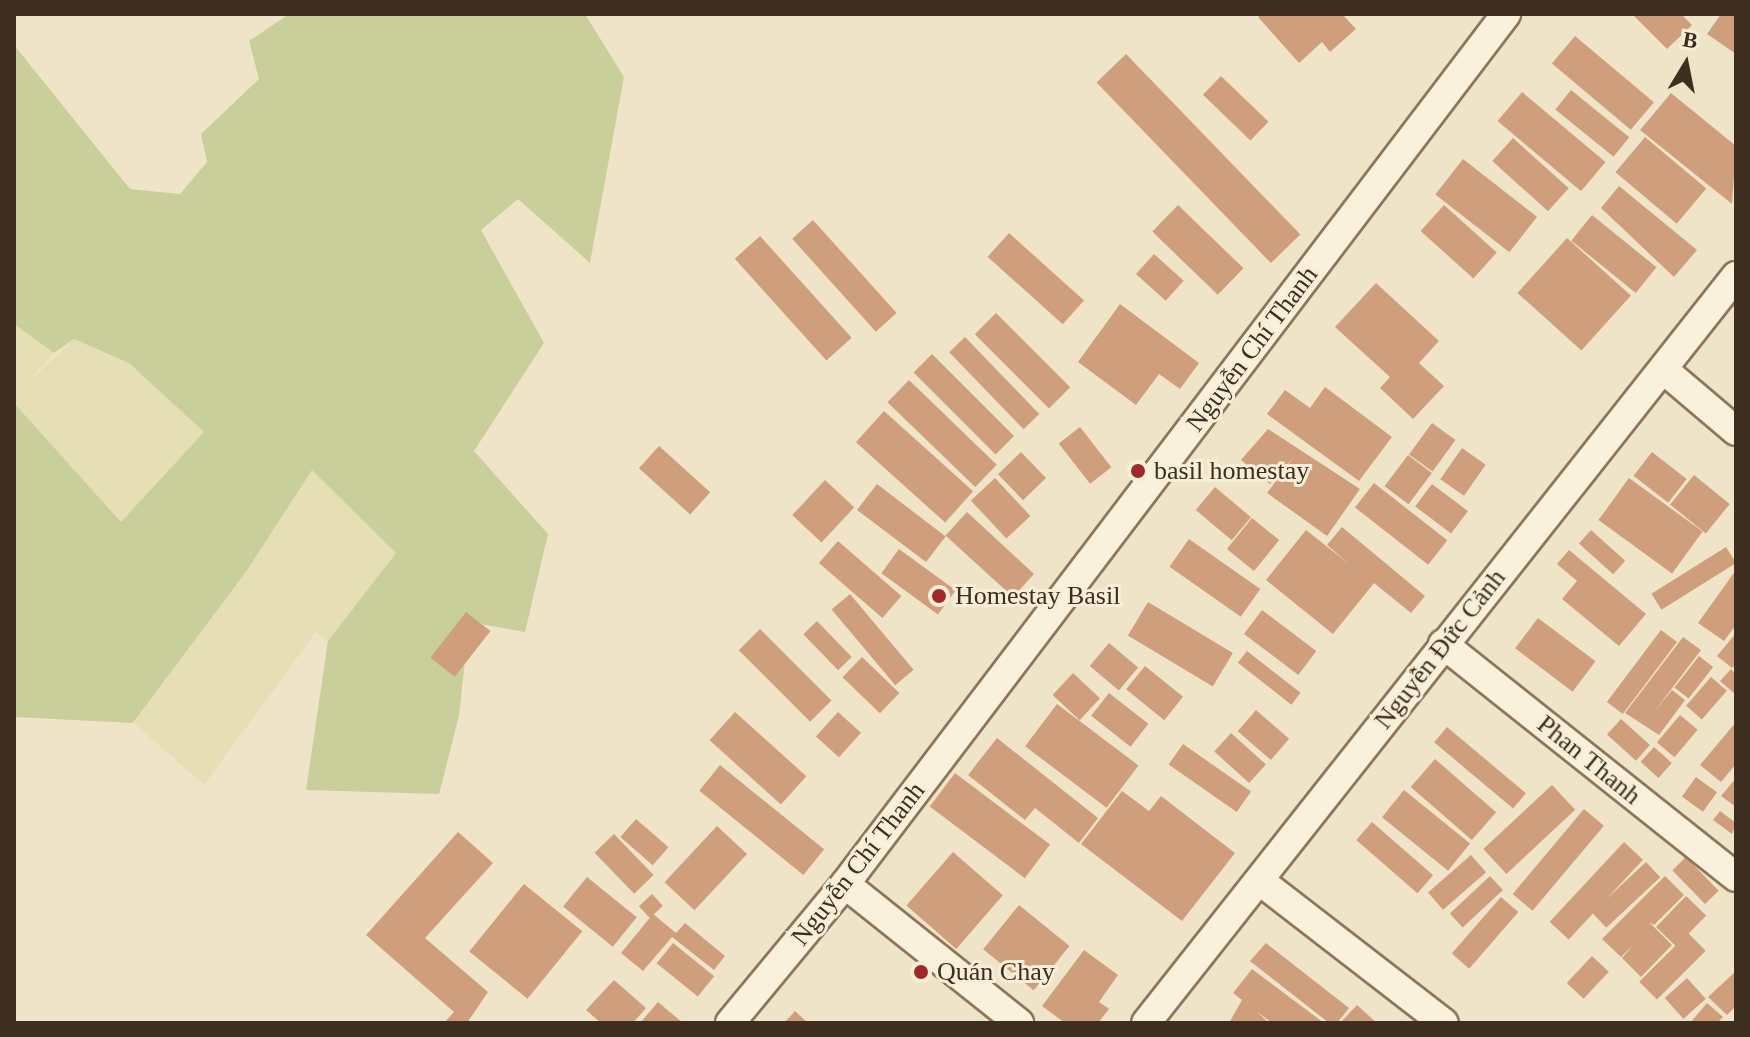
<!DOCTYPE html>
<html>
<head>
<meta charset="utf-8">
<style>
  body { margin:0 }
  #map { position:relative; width:1750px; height:1037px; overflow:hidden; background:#f0e4c8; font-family:Georgia,serif }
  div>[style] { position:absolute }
  .farmland>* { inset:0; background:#e6deb5 }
  .green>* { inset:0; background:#c9cf9b }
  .building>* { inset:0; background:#cf9f7d; transform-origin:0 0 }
  .roads { filter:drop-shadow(2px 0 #8d765c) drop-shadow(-2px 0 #8d765c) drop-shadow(0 2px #8d765c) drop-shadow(0 -2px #8d765c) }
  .street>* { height:28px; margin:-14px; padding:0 14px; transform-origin:14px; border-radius:14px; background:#faf1dc }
  .dots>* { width:22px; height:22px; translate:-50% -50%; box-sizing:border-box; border:4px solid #f7eed8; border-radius:50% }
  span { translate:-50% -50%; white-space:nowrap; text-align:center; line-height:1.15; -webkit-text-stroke:6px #f7eed8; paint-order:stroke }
  .street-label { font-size:26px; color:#3d2e20 }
  .poi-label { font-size:26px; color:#3d2e20 }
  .left { translate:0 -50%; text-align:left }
  .frame { position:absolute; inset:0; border:16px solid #3d2e20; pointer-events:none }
  .north { position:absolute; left:1646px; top:24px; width:80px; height:80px; -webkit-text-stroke:6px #f7eed8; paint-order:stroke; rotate:10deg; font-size:22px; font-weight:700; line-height:32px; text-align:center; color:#3d2e20 }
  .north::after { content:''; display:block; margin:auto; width:28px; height:36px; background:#3d2e20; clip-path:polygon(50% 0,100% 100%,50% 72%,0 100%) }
</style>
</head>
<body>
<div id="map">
  <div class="farmland">
    <div style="clip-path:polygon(14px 324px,54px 353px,24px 386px,74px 339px,129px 363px,205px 432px,121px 522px,14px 403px)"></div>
    <div style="clip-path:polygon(312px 469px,396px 553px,328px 641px,316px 632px,204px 785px,134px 723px,246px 573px)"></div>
  </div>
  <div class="green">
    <div style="clip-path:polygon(289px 14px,585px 14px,624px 77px,590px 263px,518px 199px,481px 230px,544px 343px,474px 451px,548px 534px,525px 632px,469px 622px,459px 716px,439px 794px,306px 790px,328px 641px,396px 553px,312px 470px,246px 572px,133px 723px,14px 717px,14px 403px,121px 522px,204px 432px,129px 363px,74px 339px,54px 353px,14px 324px,14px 45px,130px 189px,180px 194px,207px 162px,201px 134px,259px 79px,249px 41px)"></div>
  </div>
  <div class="building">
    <div style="clip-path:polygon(1262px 14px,1342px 14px,1356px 29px,1330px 52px,1322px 42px,1299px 63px,1258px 17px)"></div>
    <div style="clip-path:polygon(1632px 14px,1681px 14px,1692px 25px,1667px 49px)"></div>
    <div style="clip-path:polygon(1721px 14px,1736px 14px,1736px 54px,1707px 34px)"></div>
    <div style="left:1575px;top:36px;width:103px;height:36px;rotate:40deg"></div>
    <div style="left:1126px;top:54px;width:251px;height:41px;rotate:46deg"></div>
    <div style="left:1221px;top:76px;width:66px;height:26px;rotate:44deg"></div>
    <div style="left:1571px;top:90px;width:75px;height:25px;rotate:39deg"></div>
    <div style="left:1522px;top:92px;width:109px;height:38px;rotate:40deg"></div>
    <div style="clip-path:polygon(1671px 93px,1736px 146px,1732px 204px,1640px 130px)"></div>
    <div style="left:1645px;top:137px;width:80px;height:46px;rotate:40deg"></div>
    <div style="left:1513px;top:138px;width:75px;height:31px;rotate:42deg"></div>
    <div style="left:1463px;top:159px;width:94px;height:45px;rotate:38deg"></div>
    <div style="clip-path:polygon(1619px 186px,1697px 250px,1674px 277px,1601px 208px)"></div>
    <div style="left:1178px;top:205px;width:91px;height:37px;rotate:44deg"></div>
    <div style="left:1444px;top:205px;width:71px;height:35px;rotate:42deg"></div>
    <div style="left:1592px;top:215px;width:83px;height:33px;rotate:39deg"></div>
    <div style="left:813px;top:220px;width:125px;height:28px;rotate:48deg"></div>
    <div style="left:1009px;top:233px;width:101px;height:32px;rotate:42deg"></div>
    <div style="left:760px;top:236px;width:137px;height:34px;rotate:48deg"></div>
    <div style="left:1567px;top:238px;width:86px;height:74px;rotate:42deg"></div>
    <div style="left:1154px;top:254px;width:40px;height:27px;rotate:42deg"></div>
    <div style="clip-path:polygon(1376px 283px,1439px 341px,1419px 363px,1444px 386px,1413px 419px,1380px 388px,1390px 377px,1335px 327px)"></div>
    <div style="clip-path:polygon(1120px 304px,1199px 363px,1180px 389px,1159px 374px,1136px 405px,1078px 362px)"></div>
    <div style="left:996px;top:313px;width:105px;height:30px;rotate:45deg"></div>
    <div style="left:965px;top:337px;width:107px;height:22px;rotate:46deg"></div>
    <div style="left:932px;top:354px;width:116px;height:26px;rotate:45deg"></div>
    <div style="left:909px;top:380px;width:122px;height:31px;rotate:44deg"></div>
    <div style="clip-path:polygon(1325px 387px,1392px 437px,1359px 481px,1267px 414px,1285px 390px,1310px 408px)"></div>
    <div style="left:884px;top:411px;width:120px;height:42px;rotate:42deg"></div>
    <div style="left:1432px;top:423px;width:29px;height:39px;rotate:36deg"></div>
    <div style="left:1080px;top:427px;width:51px;height:27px;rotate:52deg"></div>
    <div style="clip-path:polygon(1268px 429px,1360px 489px,1327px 536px,1267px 493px,1293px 458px,1270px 484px,1241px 460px)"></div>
    <div style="left:659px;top:446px;width:69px;height:30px;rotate:42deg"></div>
    <div style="left:1462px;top:448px;width:29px;height:38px;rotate:35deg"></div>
    <div style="left:1021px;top:452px;width:36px;height:32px;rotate:46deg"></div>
    <div style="left:1652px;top:452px;width:44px;height:30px;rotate:38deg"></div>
    <div style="left:1408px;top:455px;width:30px;height:39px;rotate:37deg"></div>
    <div style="left:1694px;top:475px;width:46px;height:38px;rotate:39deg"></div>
    <div style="left:995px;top:478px;width:52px;height:33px;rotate:47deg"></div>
    <div style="left:1629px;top:478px;width:91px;height:52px;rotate:36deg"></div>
    <div style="left:825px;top:480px;width:40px;height:48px;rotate:43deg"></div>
    <div style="left:1374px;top:483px;width:93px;height:31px;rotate:38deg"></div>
    <div style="clip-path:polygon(877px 484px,945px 536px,967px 512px,1034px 574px,1013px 597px,946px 536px,926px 562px,857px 510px)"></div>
    <div style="left:1432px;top:484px;width:45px;height:28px;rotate:37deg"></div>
    <div style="left:1215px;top:487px;width:47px;height:30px;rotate:40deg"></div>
    <div style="left:1252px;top:518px;width:35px;height:40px;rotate:39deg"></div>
    <div style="clip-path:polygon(1342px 527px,1425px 596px,1411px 613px,1374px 583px,1333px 634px,1266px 580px,1306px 530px,1349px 564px,1327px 545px)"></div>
    <div style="left:1591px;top:530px;width:46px;height:18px;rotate:42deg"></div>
    <div style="left:1189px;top:539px;width:87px;height:34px;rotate:35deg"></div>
    <div style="left:838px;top:541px;width:84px;height:29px;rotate:41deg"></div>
    <div style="left:1726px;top:547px;width:19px;height:88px;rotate:58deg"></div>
    <div style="left:899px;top:549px;width:70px;height:30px;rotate:36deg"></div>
    <div style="clip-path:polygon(1569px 550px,1646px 614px,1619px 646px,1562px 599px,1577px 581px,1557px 564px)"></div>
    <div style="clip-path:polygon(1736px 570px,1736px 625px,1724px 641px,1698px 623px)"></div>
    <div style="left:850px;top:594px;width:99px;height:24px;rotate:50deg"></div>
    <div style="left:1148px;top:602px;width:99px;height:39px;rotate:31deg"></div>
    <div style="left:1262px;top:610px;width:68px;height:30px;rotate:37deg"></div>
    <div style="left:466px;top:612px;width:31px;height:58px;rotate:38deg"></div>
    <div style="left:1538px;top:618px;width:72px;height:38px;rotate:37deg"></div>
    <div style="left:817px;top:621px;width:50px;height:19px;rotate:46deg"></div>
    <div style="left:760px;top:629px;width:101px;height:30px;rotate:45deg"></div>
    <div style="left:1661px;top:630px;width:20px;height:90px;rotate:37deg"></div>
    <div style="clip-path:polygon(1736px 633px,1736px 664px,1732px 668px,1717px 656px)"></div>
    <div style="clip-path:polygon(1683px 637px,1701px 650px,1654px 712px,1672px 690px,1685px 700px,1659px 735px,1625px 713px)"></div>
    <div style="left:1109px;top:643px;width:38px;height:30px;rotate:40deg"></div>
    <div style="left:1247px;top:651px;width:68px;height:15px;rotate:38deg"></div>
    <div style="left:1699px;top:656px;width:18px;height:40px;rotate:38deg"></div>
    <div style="left:862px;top:657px;width:52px;height:28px;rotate:44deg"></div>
    <div style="left:1145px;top:666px;width:49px;height:30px;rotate:39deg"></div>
    <div style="clip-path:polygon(1731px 669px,1736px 674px,1736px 695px,1720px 681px)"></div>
    <div style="left:1073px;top:673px;width:37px;height:30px;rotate:43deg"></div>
    <div style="left:1711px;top:677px;width:21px;height:38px;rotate:41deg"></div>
    <div style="left:1109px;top:693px;width:50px;height:29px;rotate:38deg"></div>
    <div style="left:1057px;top:704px;width:102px;height:53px;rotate:37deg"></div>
    <div style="left:1256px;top:710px;width:44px;height:28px;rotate:41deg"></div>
    <div style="left:735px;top:712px;width:96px;height:38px;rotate:42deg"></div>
    <div style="left:838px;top:712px;width:31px;height:33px;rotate:42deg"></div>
    <div style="left:1680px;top:715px;width:23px;height:36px;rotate:40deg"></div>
    <div style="left:1621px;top:719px;width:39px;height:21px;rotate:42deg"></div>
    <div style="clip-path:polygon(1736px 722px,1736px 764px,1721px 782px,1700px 765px)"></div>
    <div style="left:1447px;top:727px;width:103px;height:20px;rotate:40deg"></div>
    <div style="left:1231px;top:733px;width:47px;height:25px;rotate:42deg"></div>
    <div style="clip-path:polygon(997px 738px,1098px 818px,1079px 843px,1035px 808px,1025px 820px,968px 775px)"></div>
    <div style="left:1183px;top:744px;width:83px;height:25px;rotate:35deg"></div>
    <div style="left:1654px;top:747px;width:24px;height:20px;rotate:42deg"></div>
    <div style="left:1435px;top:759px;width:81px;height:37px;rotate:41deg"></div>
    <div style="left:720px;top:765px;width:134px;height:33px;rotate:39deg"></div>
    <div style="left:955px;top:773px;width:119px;height:42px;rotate:37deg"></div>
    <div style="left:1696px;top:777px;width:26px;height:24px;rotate:36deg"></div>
    <div style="clip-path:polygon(1736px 778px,1736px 807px,1721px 796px)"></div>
    <div style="left:1552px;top:785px;width:34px;height:94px;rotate:47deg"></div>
    <div style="left:1404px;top:790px;width:85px;height:35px;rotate:39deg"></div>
    <div style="clip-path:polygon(1122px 791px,1149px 811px,1161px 796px,1235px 853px,1182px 921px,1081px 844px)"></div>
    <div style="left:1584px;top:809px;width:26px;height:111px;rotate:40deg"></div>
    <div style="clip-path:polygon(1720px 811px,1736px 823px,1732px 834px,1713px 820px)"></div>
    <div style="left:636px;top:819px;width:43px;height:24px;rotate:41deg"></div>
    <div style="left:1372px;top:822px;width:81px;height:24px;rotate:41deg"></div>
    <div style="left:717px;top:826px;width:41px;height:77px;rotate:43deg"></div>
    <div style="clip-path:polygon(458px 832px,493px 863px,425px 938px,488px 992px,467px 1023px,444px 1023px,454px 1012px,366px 935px)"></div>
    <div style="left:614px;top:834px;width:57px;height:27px;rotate:46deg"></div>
    <div style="left:1624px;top:842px;width:26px;height:109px;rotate:43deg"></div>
    <div style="left:953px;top:852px;width:66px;height:71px;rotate:41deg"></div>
    <div style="left:1471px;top:855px;width:23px;height:57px;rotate:49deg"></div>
    <div style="left:1686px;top:857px;width:47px;height:19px;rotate:46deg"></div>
    <div style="left:1646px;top:862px;width:21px;height:74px;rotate:47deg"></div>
    <div style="left:1490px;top:876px;width:19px;height:55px;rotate:47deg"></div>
    <div style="clip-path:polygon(1665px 876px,1684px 895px,1654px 925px,1649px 922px,1672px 945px,1641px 977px,1622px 958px,1633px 945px,1621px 957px,1602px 939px)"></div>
    <div style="left:587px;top:877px;width:64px;height:38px;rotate:39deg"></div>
    <div style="left:524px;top:884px;width:75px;height:87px;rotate:39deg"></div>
    <div style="left:652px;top:894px;width:16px;height:18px;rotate:47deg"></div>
    <div style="left:1686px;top:896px;width:28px;height:43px;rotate:44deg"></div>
    <div style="left:1501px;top:897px;width:23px;height:75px;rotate:41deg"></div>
    <div style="left:1019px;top:905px;width:65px;height:57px;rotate:39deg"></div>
    <div style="clip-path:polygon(653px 914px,676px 933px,685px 923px,725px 956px,714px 970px,672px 937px,643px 971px,621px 953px)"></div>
    <div style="left:1688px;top:933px;width:25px;height:69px;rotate:45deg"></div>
    <div style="left:673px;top:943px;width:53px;height:26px;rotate:39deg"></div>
    <div style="clip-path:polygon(1266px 943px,1349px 1008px,1337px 1023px,1329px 1023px,1250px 961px)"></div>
    <div style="clip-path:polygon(1084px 950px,1118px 975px,1099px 1002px,1109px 1009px,1098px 1023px,1065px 1023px,1042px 1006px)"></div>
    <div style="left:1592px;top:956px;width:23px;height:37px;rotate:43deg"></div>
    <div style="clip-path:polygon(1252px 969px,1324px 1023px,1272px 1023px,1256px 1011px,1269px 1023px,1229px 1023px,1242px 1000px,1233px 993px)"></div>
    <div style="clip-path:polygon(1736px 971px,1736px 1006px,1727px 1015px,1708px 997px)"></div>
    <div style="left:1687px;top:978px;width:28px;height:30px;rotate:48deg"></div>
    <div style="clip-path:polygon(614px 980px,646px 1008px,633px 1023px,601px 1023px,586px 1010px)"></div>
    <div style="clip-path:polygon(658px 1002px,683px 1023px,640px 1023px)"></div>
    <div style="clip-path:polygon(1707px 1003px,1723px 1017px,1717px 1023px,1690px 1023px)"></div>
    <div style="clip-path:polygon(1357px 1005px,1377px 1023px,1340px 1023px)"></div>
    <div style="clip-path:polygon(795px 1011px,808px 1023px,784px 1023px)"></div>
  </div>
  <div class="roads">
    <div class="street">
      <div style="left:1664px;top:370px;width:94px;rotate:40.3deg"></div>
      <div style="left:1443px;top:644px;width:374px;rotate:38.5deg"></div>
      <div style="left:1260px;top:881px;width:232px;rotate:37.7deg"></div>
      <div style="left:845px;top:884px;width:223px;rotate:38.6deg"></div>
      <div style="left:730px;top:1023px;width:180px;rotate:-50.4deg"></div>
      <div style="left:845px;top:884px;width:1093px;rotate:-52.77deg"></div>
      <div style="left:1146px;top:1023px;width:952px;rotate:-51.7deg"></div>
    </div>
  </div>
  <div class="dots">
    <div style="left:1138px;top:471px;background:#9e2a2b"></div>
    <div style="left:939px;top:596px;background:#9e2a2b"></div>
    <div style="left:921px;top:972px;background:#9e2a2b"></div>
  </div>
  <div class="street-label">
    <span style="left:1252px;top:349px;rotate:-53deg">Nguyễn Chí Thanh</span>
    <span style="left:1440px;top:649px;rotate:-52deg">Nguyễn Đức Cảnh</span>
    <span style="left:1589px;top:760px;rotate:39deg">Phan Thanh</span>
    <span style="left:858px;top:864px;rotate:-52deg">Nguyễn Chí Thanh</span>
  </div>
  <div class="poi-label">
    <span class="left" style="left:1154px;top:471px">basil homestay</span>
    <span class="left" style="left:955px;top:596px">Homestay Basil</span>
    <span class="left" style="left:937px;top:972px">Quán Chay</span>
  </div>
  <div class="frame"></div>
  <div class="north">B</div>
</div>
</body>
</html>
